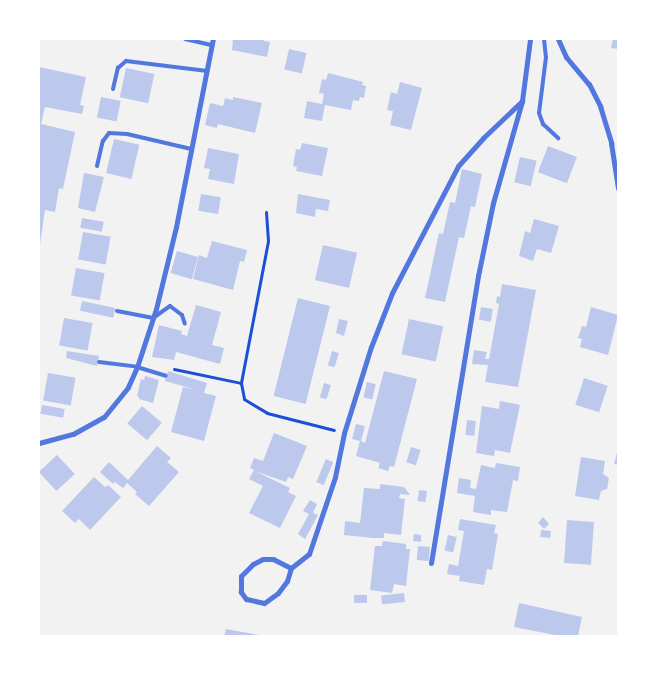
<!DOCTYPE html>
<html>
<head>
<meta charset="utf-8">
<style>
  body { margin:0 }
  #map { position:relative; width:657px; height:675px; overflow:hidden; background:#f2f2f2; font-family:Roboto,sans-serif }
  div>[style] { position:absolute }
  .building>* { inset:0; background:#bdc9ec; transform-origin:0 0 }
  .path>* { height:3px; margin:-1.5px; padding:0 1.5px; transform-origin:1.5px; border-radius:1.5px; background:#1d4ed8 }
  .service>* { height:4px; margin:-2px; padding:0 2px; transform-origin:2px; border-radius:2px; background:#5277de }
  .minor>* { height:5px; margin:-2.5px; padding:0 2.5px; transform-origin:2.5px; border-radius:2.5px; background:#5277de }
  span { translate:-50% -50%; white-space:nowrap; text-align:center; line-height:1.15; -webkit-text-stroke:4px #fff; paint-order:stroke }
  .frame { position:absolute; inset:0; border:40px solid #fff; pointer-events:none }
</style>
</head>
<body>
<div id="map">
  <div class="building">
    <div style="clip-path:polygon(230px 39px,264px 39px,264px 41px,270px 42px,267px 57px,232px 50px,233px 41px)"></div>
    <div style="clip-path:polygon(613px 39px,618px 39px,618px 49px,611px 48px)"></div>
    <div style="left:289px;top:49px;width:18px;height:21px;rotate:13deg"></div>
    <div style="clip-path:polygon(39px 67px,86px 77px,80px 105px,84px 106px,82px 114px,45px 107px,41px 124px,75px 132px,63px 189px,59px 188px,55px 212px,45px 210px,40px 244px)"></div>
    <div style="left:126px;top:68px;width:29px;height:30px;rotate:12deg"></div>
    <div style="clip-path:polygon(328px 73px,363px 82px,362px 85px,366px 86px,364px 98px,360px 97px,359px 101px,353px 100px,351px 110px,325px 105px,322px 121px,304px 118px,307px 101px,322px 104px,324px 94px,319px 93px,322px 79px,326px 80px)"></div>
    <div style="clip-path:polygon(400px 82px,422px 88px,411px 130px,390px 125px,393px 111px,387px 110px,391px 92px,397px 94px)"></div>
    <div style="left:101px;top:97px;width:20px;height:21px;rotate:11deg"></div>
    <div style="clip-path:polygon(233px 97px,262px 103px,255px 133px,218px 124px,217px 128px,205px 125px,210px 103px,223px 106px,225px 98px,233px 100px)"></div>
    <div style="left:114px;top:139px;width:26px;height:35px;rotate:13deg"></div>
    <div style="clip-path:polygon(302px 143px,328px 148px,322px 176px,296px 171px,297px 167px,293px 166px,296px 149px,300px 150px)"></div>
    <div style="left:548px;top:146px;width:31px;height:28px;rotate:21deg"></div>
    <div style="clip-path:polygon(208px 148px,239px 154px,234px 184px,208px 179px,210px 169px,204px 168px)"></div>
    <div style="left:520px;top:157px;width:17px;height:26px;rotate:13deg"></div>
    <div style="clip-path:polygon(462px 169px,482px 174px,475px 207px,471px 206px,464px 238px,459px 237px,445px 302px,425px 298px,439px 233px,443px 234px,450px 202px,455px 203px)"></div>
    <div style="clip-path:polygon(84px 173px,104px 177px,95px 212px,78px 208px)"></div>
    <div style="left:201px;top:194px;width:20px;height:17px;rotate:9deg"></div>
    <div style="clip-path:polygon(298px 194px,330px 200px,328px 211px,316px 209px,315px 217px,296px 213px)"></div>
    <div style="left:82px;top:218px;width:22px;height:10px;rotate:10deg"></div>
    <div style="clip-path:polygon(534px 219px,559px 226px,551px 253px,537px 249px,533px 261px,519px 256px,525px 231px,530px 233px)"></div>
    <div style="left:83px;top:232px;width:28px;height:28px;rotate:10deg"></div>
    <div style="clip-path:polygon(212px 241px,247px 250px,244px 262px,240px 261px,233px 290px,193px 279px,199px 255px,207px 258px)"></div>
    <div style="left:323px;top:245px;width:35px;height:36px;rotate:13deg"></div>
    <div style="left:177px;top:251px;width:22px;height:23px;rotate:16deg"></div>
    <div style="left:76px;top:268px;width:29px;height:28px;rotate:10deg"></div>
    <div style="clip-path:polygon(502px 284px,536px 290px,518px 387px,485px 382px,488px 365px,472px 364px,474px 350px,487px 352px,485px 359px,489px 359px,499px 304px,496px 303px,497px 296px,500px 297px)"></div>
    <div style="left:298px;top:298px;width:33px;height:101px;rotate:14deg"></div>
    <div style="left:82px;top:301px;width:34px;height:10px;rotate:12deg"></div>
    <div style="clip-path:polygon(196px 305px,221px 312px,212px 345px,224px 348px,220px 364px,176px 352px,174px 360px,152px 357px,159px 325px,182px 331px,181px 334px,187px 336px)"></div>
    <div style="left:481px;top:307px;width:12px;height:13px;rotate:9deg"></div>
    <div style="clip-path:polygon(591px 307px,618px 315px,608px 355px,580px 347px,582px 339px,578px 338px,582px 326px,586px 327px)"></div>
    <div style="left:64px;top:318px;width:29px;height:28px;rotate:10deg"></div>
    <div style="clip-path:polygon(339px 319px,348px 321px,344px 336px,336px 333px)"></div>
    <div style="left:409px;top:319px;width:35px;height:36px;rotate:12deg"></div>
    <div style="clip-path:polygon(67px 351px,99px 356px,97px 366px,66px 358px)"></div>
    <div style="left:332px;top:351px;width:7px;height:15px;rotate:16deg"></div>
    <div style="clip-path:polygon(168px 371px,207px 383px,204px 393px,216px 396px,204px 441px,171px 432px,183px 387px,197px 390px,165px 381px)"></div>
    <div style="clip-path:polygon(384px 371px,417px 379px,394px 467px,390px 466px,388px 471px,378px 468px,380px 463px,356px 456px,360px 441px,352px 439px,356px 424px,365px 426px,361px 441px,365px 443px)"></div>
    <div style="left:48px;top:373px;width:28px;height:28px;rotate:10deg"></div>
    <div style="clip-path:polygon(145px 376px,159px 380px,153px 403px,139px 399px,139px 397px,137px 396px,141px 379px,144px 380px)"></div>
    <div style="left:584px;top:378px;width:25px;height:28px;rotate:18deg"></div>
    <div style="left:367px;top:382px;width:9px;height:16px;rotate:13deg"></div>
    <div style="left:324px;top:383px;width:7px;height:15px;rotate:16deg"></div>
    <div style="clip-path:polygon(500px 401px,520px 405px,510px 453px,495px 450px,494px 456px,476px 453px,482px 406px,499px 409px)"></div>
    <div style="left:42px;top:405px;width:23px;height:9px;rotate:10deg"></div>
    <div style="left:142px;top:406px;width:26px;height:23px;rotate:40deg"></div>
    <div style="left:467px;top:420px;width:9px;height:15px;rotate:6deg"></div>
    <div style="clip-path:polygon(274px 433px,307px 446px,293px 479px,288px 477px,286px 482px,255px 471px,290px 488px,288px 492px,296px 496px,280px 528px,249px 513px,263px 486px,249px 479px,254px 470px,250px 468px,254px 458px,263px 461px)"></div>
    <div style="clip-path:polygon(157px 446px,171px 458px,167px 462px,179px 472px,149px 506px,135px 494px,137px 492px,127px 483px,123px 488px,115px 482px,113px 484px,100px 472px,109px 462px,128px 480px)"></div>
    <div style="left:411px;top:447px;width:10px;height:16px;rotate:17deg"></div>
    <div style="clip-path:polygon(618px 449px,618px 465px,614px 464px)"></div>
    <div style="left:57px;top:455px;width:26px;height:25px;rotate:47deg"></div>
    <div style="clip-path:polygon(581px 457px,605px 461px,603px 474px,609px 478px,607px 489px,601px 491px,599px 500px,575px 496px)"></div>
    <div style="left:326px;top:459px;width:8px;height:25px;rotate:23deg"></div>
    <div style="clip-path:polygon(496px 463px,520px 467px,518px 481px,513px 480px,507px 512px,491px 510px,491px 515px,473px 512px,475px 496px,457px 493px,459px 478px,471px 480px,470px 488px,476px 489px,481px 465px,495px 468px)"></div>
    <div style="clip-path:polygon(94px 477px,105px 487px,108px 485px,121px 497px,90px 530px,79px 519px,75px 523px,62px 511px)"></div>
    <div style="clip-path:polygon(380px 484px,404px 487px,410px 495px,400px 494px,399px 498px,405px 499px,401px 535px,384px 533px,384px 538px,373px 538px,344px 535px,345px 521px,360px 523px,364px 488px,380px 489px)"></div>
    <div style="left:419px;top:490px;width:8px;height:11px;rotate:7deg"></div>
    <div style="clip-path:polygon(310px 500px,317px 504px,313px 513px,318px 515px,305px 539px,298px 534px,309px 514px,303px 511px)"></div>
    <div style="clip-path:polygon(543px 517px,549px 524px,544px 529px,538px 523px)"></div>
    <div style="clip-path:polygon(460px 519px,496px 525px,494px 533px,498px 534px,492px 570px,487px 569px,484px 585px,459px 581px,460px 576px,447px 574px,449px 564px,458px 566px,464px 531px,458px 530px)"></div>
    <div style="left:567px;top:520px;width:27px;height:43px;rotate:4deg"></div>
    <div style="left:541px;top:530px;width:10px;height:7px;rotate:6deg"></div>
    <div style="clip-path:polygon(414px 534px,421px 535px,421px 542px,413px 541px)"></div>
    <div style="left:448px;top:535px;width:9px;height:16px;rotate:13deg"></div>
    <div style="clip-path:polygon(383px 541px,406px 544px,406px 549px,410px 549px,406px 586px,394px 584px,392px 593px,370px 590px,375px 546px,382px 546px)"></div>
    <div style="left:418px;top:546px;width:12px;height:14px;rotate:5deg"></div>
    <div style="left:404px;top:593px;width:9px;height:23px;rotate:84deg"></div>
    <div style="left:354px;top:595px;width:13px;height:8px"></div>
    <div style="clip-path:polygon(519px 603px,582px 617px,578px 636px,560px 636px,514px 627px)"></div>
    <div style="clip-path:polygon(226px 629px,259px 635px,258px 636px,224px 636px)"></div>
  </div>
  <div class="path">
    <div style="left:266px;top:212px;width:29px;rotate:86deg"></div>
    <div style="left:268px;top:241px;width:145px;rotate:100.8deg"></div>
    <div style="left:241px;top:383px;width:16px;rotate:79deg"></div>
    <div style="left:244px;top:399px;width:27px;rotate:31deg"></div>
    <div style="left:267px;top:413px;width:69px;rotate:14.2deg"></div>
    <div style="left:174px;top:369px;width:68px;rotate:11.8deg"></div>
  </div>
  <div class="service">
    <div style="left:185px;top:39px;width:28px;rotate:13deg"></div>
    <div style="left:544px;top:39px;width:18px;rotate:84deg"></div>
    <div style="left:546px;top:57px;width:56px;rotate:97.1deg"></div>
    <div style="left:539px;top:113px;width:12px;rotate:70deg"></div>
    <div style="left:543px;top:124px;width:21px;rotate:43deg"></div>
    <div style="left:113px;top:89px;width:22px;rotate:-77deg"></div>
    <div style="left:118px;top:68px;width:11px;rotate:-41deg"></div>
    <div style="left:126px;top:61px;width:82px;rotate:7deg"></div>
    <div style="left:97px;top:166px;width:26px;rotate:-77deg"></div>
    <div style="left:103px;top:141px;width:10px;rotate:-53deg"></div>
    <div style="left:109px;top:133px;width:18px;rotate:3deg"></div>
    <div style="left:127px;top:134px;width:66px;rotate:13.2deg"></div>
    <div style="left:117px;top:311px;width:37px;rotate:11deg"></div>
    <div style="left:153px;top:318px;width:21px;rotate:-35deg"></div>
    <div style="left:170px;top:306px;width:15px;rotate:37deg"></div>
    <div style="left:182px;top:315px;width:9px;rotate:72deg"></div>
    <div style="left:99px;top:362px;width:38px;rotate:7deg"></div>
    <div style="left:137px;top:367px;width:30px;rotate:17deg"></div>
  </div>
  <div class="minor">
    <div style="left:558px;top:39px;width:20px;rotate:66deg"></div>
    <div style="left:566px;top:57px;width:35px;rotate:50deg"></div>
    <div style="left:589px;top:84px;width:25px;rotate:63deg"></div>
    <div style="left:600px;top:106px;width:39px;rotate:73deg"></div>
    <div style="left:611px;top:143px;width:46px;rotate:81.2deg"></div>
    <div style="left:39px;top:443px;width:35px;rotate:-15deg"></div>
    <div style="left:73px;top:434px;width:35px;rotate:-29deg"></div>
    <div style="left:104px;top:417px;width:38px;rotate:-51deg"></div>
    <div style="left:128px;top:387px;width:22px;rotate:-66deg"></div>
    <div style="left:137px;top:367px;width:61px;rotate:-71.9deg"></div>
    <div style="left:156px;top:309px;width:84px;rotate:-76.3deg"></div>
    <div style="left:176px;top:227px;width:192px;rotate:-78.9deg"></div>
    <div style="left:431px;top:563px;width:291px;rotate:-80.7deg"></div>
    <div style="left:478px;top:276px;width:75px;rotate:-78.4deg"></div>
    <div style="left:493px;top:203px;width:106px;rotate:-74.1deg"></div>
    <div style="left:522px;top:101px;width:63px;rotate:-82.6deg"></div>
    <div style="left:291px;top:568px;width:14px;rotate:107deg"></div>
    <div style="left:287px;top:581px;width:15px;rotate:127deg"></div>
    <div style="left:278px;top:593px;width:17px;rotate:144deg"></div>
    <div style="left:264px;top:603px;width:18px;rotate:-167deg"></div>
    <div style="left:246px;top:599px;width:9px;rotate:-126deg"></div>
    <div style="left:241px;top:592px;width:16px;rotate:-90deg"></div>
    <div style="left:241px;top:576px;width:17px;rotate:-45deg"></div>
    <div style="left:253px;top:564px;width:11px;rotate:-27deg"></div>
    <div style="left:263px;top:559px;width:10px"></div>
    <div style="left:273px;top:559px;width:20px;rotate:27deg"></div>
    <div style="left:291px;top:568px;width:23px;rotate:-38deg"></div>
    <div style="left:309px;top:554px;width:81px;rotate:-71.3deg"></div>
    <div style="left:335px;top:477px;width:45px;rotate:-78.4deg"></div>
    <div style="left:344px;top:433px;width:90px;rotate:-72.6deg"></div>
    <div style="left:371px;top:347px;width:58px;rotate:-68.7deg"></div>
    <div style="left:392px;top:293px;width:143px;rotate:-62.5deg"></div>
    <div style="left:458px;top:166px;width:38px;rotate:-48deg"></div>
    <div style="left:483px;top:138px;width:54px;rotate:-43.5deg"></div>
  </div>
  <div class="frame"></div>
</div>
</body>
</html>
